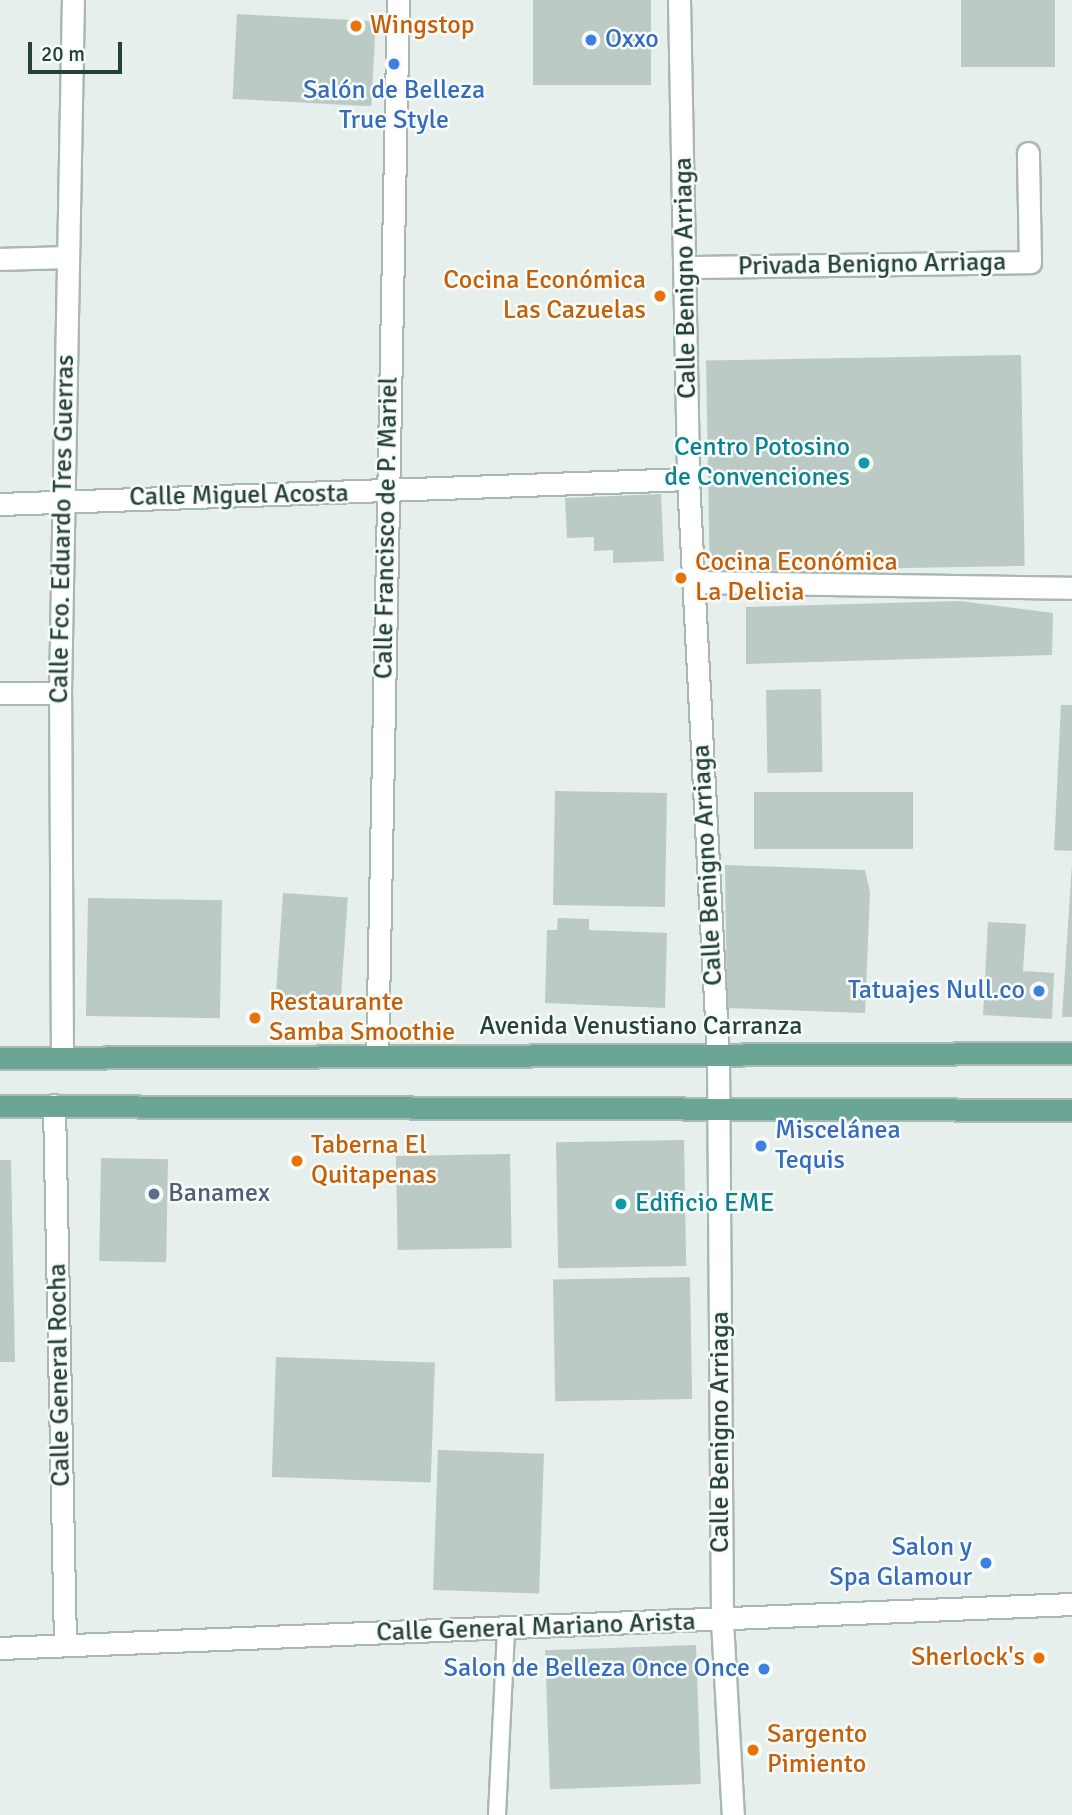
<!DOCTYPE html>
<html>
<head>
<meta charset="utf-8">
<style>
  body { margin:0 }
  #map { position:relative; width:1072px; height:1815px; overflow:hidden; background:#e6efeb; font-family:Signika,sans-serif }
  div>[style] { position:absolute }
  .building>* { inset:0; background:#bbcac4; transform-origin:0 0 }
  .roads { filter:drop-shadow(2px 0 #a8b8b2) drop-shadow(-2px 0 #a8b8b2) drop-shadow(0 2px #a8b8b2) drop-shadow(0 -2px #a8b8b2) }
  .service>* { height:16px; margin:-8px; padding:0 8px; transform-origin:8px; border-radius:8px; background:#fff }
  .minor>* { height:21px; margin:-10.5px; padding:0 10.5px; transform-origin:10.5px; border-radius:10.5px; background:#fff }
  .primary>* { height:21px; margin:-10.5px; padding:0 10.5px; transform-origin:10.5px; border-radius:10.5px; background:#6aa596 }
  .dots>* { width:19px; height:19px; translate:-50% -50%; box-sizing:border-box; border:4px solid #f7fbf9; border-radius:50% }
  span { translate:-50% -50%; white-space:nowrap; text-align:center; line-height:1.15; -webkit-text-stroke:5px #f7fbf9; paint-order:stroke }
  .food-label { font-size:26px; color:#c56008 }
  .left { translate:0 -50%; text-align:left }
  .right { translate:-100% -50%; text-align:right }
  .shop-label { font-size:26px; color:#366cbe }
  .street-label { font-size:26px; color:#24423a }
  .culture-label { font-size:26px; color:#0d838f }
  .service-label { font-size:26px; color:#4e5e75 }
  .scale { position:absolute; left:28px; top:42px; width:94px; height:32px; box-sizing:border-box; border:4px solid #24423a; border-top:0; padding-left:9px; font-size:21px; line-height:24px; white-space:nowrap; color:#24423a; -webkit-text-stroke:5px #f7fbf9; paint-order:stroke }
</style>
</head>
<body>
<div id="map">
  <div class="building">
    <div style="left:533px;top:0;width:118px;height:85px"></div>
    <div style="left:961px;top:0;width:94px;height:67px"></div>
    <div style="left:237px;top:14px;width:139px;height:85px;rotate:3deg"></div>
    <div style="left:1021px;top:355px;width:211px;height:315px;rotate:89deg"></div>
    <div style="clip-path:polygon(661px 494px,664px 561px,613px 563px,613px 550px,594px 551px,594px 537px,567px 538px,565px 498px)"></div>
    <div style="clip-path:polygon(960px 601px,1053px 613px,1052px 655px,746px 664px,746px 607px)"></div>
    <div style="left:821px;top:689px;width:83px;height:55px;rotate:89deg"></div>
    <div style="clip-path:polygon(1061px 705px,1072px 705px,1072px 851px,1054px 850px)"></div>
    <div style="left:555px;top:791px;width:112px;height:114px;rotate:1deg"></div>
    <div style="left:754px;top:792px;width:159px;height:57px"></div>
    <div style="clip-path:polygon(1072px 864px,1072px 1017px,1062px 1017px)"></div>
    <div style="clip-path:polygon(725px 865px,865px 870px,870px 892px,865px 1013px,727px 1008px)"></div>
    <div style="left:283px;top:893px;width:65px;height:109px;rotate:4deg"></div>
    <div style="left:88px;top:898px;width:134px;height:118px;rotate:1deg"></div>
    <div style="clip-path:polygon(558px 918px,589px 919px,589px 930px,667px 933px,665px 1008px,545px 1003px,547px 930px,557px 930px)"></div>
    <div style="clip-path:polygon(988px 922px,1026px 924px,1023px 971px,1054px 973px,1052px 1019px,983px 1015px)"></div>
    <div style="left:684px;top:1140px;width:126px;height:128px;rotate:89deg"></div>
    <div style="left:510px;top:1154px;width:94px;height:114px;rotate:89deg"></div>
    <div style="left:101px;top:1158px;width:67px;height:103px;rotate:1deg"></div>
    <div style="clip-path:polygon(0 1160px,11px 1160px,15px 1362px,0 1362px)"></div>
    <div style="left:690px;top:1277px;width:122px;height:137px;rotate:89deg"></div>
    <div style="left:276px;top:1357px;width:159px;height:120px;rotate:2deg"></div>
    <div style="left:438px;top:1450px;width:106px;height:140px;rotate:2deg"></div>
    <div style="left:696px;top:1645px;width:139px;height:151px;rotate:88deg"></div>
  </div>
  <div class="roads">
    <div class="service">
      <div style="left:497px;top:1815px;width:186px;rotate:-87.2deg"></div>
    </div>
    <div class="minor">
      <div style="left:679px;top:0;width:479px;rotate:88.9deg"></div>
      <div style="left:688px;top:479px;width:579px;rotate:87.03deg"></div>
      <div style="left:718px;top:1057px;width:564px;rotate:89.59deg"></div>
      <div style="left:722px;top:1621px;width:194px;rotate:86.8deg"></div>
      <div style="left:0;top:259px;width:67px;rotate:-1.7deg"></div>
      <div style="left:688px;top:267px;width:342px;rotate:-0.8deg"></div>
      <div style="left:1030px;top:262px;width:109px;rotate:-91.1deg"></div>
      <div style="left:0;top:504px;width:688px;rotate:-2.08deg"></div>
      <div style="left:693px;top:582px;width:379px;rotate:0.9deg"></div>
      <div style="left:0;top:693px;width:60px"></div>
      <div style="left:377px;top:1055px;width:1055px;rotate:-88.86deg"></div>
      <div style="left:62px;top:1057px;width:364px;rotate:-90.3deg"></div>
      <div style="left:60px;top:693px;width:693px;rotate:-88.93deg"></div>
      <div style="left:54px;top:1105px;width:539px;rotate:88.83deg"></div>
      <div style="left:0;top:1648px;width:1073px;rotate:-2.35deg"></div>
    </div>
    <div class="primary">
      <div style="left:0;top:1058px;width:1072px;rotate:-0.27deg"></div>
      <div style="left:0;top:1106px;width:1072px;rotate:0.21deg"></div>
    </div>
  </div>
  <div class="dots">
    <div style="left:356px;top:26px;background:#e8710a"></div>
    <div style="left:591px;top:40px;background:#3f7fe0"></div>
    <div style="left:394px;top:64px;background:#3f7fe0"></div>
    <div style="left:660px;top:296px;background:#e8710a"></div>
    <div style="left:864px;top:463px;background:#0f9aa8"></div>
    <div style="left:681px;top:578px;background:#e8710a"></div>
    <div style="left:1039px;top:991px;background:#3f7fe0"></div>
    <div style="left:255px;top:1018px;background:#e8710a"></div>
    <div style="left:761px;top:1146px;background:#3f7fe0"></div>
    <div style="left:297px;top:1161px;background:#e8710a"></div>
    <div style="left:154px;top:1194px;background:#5c6f8a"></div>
    <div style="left:621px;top:1204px;background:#0f9aa8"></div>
    <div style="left:986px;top:1563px;background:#3f7fe0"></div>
    <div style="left:1039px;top:1658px;background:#e8710a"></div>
    <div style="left:764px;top:1669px;background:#3f7fe0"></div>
    <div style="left:753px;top:1750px;background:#e8710a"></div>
  </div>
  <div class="food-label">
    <span class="left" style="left:370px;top:26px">Wingstop</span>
    <span class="right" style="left:646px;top:296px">Cocina Económica<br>Las Cazuelas</span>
    <span class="left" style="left:695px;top:578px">Cocina Económica<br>La Delicia</span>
    <span class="left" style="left:269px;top:1018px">Restaurante<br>Samba Smoothie</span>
    <span class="left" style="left:311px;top:1161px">Taberna El<br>Quitapenas</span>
    <span class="right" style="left:1025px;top:1658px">Sherlock's</span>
    <span class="left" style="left:767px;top:1750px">Sargento<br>Pimiento</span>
  </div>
  <div class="shop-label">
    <span class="left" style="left:605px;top:40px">Oxxo</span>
    <span style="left:394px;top:106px">Salón de Belleza<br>True Style</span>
    <span class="right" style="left:1025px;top:991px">Tatuajes Null.co</span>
    <span class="left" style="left:775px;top:1146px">Miscelánea<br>Tequis</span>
    <span class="right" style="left:972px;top:1563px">Salon y<br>Spa Glamour</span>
    <span class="right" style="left:750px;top:1669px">Salon de Belleza Once Once</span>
  </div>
  <div class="street-label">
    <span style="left:872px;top:265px;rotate:-1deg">Privada Benigno Arriaga</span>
    <span style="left:686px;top:278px;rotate:-91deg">Calle Benigno Arriaga</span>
    <span style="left:239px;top:496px;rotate:-1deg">Calle Miguel Acosta</span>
    <span style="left:387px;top:528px;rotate:-89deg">Calle Francisco de P. Mariel</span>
    <span style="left:63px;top:529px;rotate:-89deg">Calle Fco. Eduardo Tres Guerras</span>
    <span style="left:708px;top:865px;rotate:-93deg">Calle Benigno Arriaga</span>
    <span style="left:641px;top:1027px">Avenida Venustiano Carranza</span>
    <span style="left:60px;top:1375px;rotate:-91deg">Calle General Rocha</span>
    <span style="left:721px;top:1432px;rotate:-90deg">Calle Benigno Arriaga</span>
    <span style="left:536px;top:1628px;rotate:-2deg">Calle General Mariano Arista</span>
  </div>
  <div class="culture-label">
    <span class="right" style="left:850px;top:463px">Centro Potosino<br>de Convenciones</span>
    <span class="left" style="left:635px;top:1204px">Edificio EME</span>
  </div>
  <div class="service-label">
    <span class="left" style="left:168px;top:1194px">Banamex</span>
  </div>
  <div class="scale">20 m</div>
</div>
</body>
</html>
